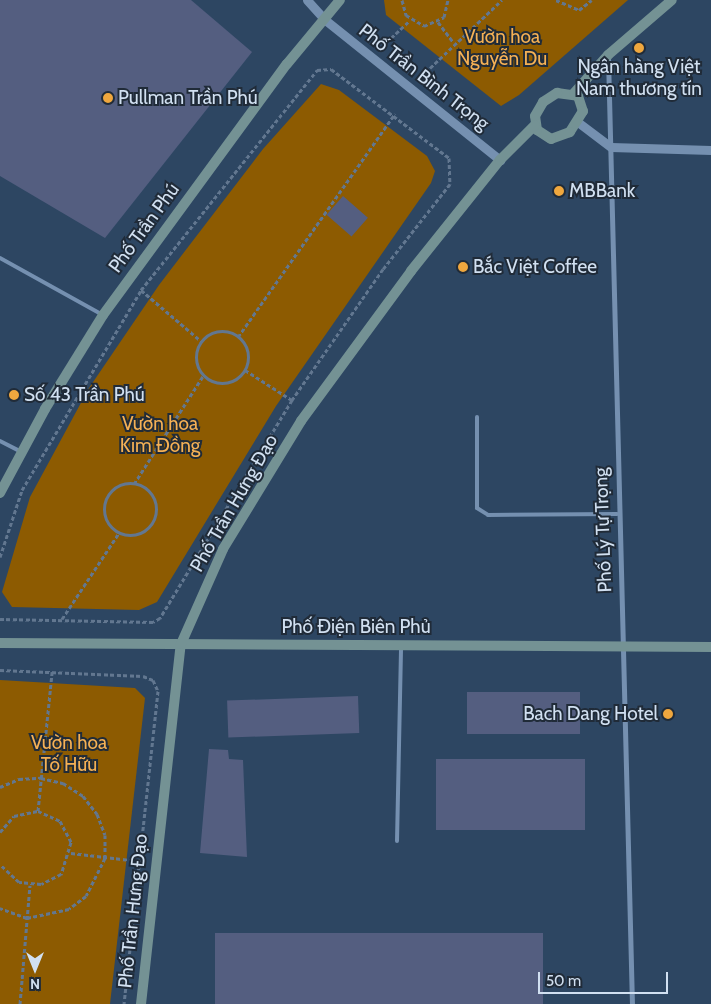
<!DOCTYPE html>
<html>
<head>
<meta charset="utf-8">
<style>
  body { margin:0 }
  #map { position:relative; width:711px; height:1004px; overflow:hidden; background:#2d4662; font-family:Cabin,sans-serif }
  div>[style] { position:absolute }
  .green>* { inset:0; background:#8d5b01 }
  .building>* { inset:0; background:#545e80; transform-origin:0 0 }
  .path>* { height:3px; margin-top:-1.5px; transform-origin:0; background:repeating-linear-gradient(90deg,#627790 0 4px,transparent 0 6.5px) }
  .path>.ring { margin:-1.5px; padding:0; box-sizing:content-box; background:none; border:3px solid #627790; border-radius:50% }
  .service>* { height:4px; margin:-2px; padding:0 2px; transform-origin:2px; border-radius:2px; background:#7590b0 }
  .minor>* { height:5px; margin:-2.5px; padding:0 2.5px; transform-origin:2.5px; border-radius:2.5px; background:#7590b0 }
  .tertiary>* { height:9px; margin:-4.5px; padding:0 4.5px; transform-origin:4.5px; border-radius:4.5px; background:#7590b0 }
  .secondary>* { height:10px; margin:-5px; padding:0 5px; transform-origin:5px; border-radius:5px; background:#749294 }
  .dots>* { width:14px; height:14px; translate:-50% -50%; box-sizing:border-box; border:2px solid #202b38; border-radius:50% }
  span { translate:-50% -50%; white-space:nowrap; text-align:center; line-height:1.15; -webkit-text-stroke:4px #202b38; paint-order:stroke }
  .park-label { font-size:19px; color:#f5b155 }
  .poi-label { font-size:19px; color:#d1e0f1 }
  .left { translate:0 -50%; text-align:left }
  .right { translate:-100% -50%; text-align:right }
  .street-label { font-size:19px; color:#d1e0f1 }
  .north { position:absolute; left:10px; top:944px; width:50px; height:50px; -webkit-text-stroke:4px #202b38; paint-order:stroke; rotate:180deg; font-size:14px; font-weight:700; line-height:20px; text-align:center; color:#d1e0f1 }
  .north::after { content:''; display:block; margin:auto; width:18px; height:22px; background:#d1e0f1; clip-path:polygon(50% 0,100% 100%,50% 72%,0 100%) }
  .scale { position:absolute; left:538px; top:972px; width:130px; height:22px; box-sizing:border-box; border:2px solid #d1e0f1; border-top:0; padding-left:6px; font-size:15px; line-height:18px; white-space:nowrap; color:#d1e0f1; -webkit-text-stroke:4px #202b38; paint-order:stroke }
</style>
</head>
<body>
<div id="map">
  <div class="green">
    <div style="clip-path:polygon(384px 0,628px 0,519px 95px,501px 106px,386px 15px)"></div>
    <div style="clip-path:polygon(321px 84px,339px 90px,427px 156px,435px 171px,431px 183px,276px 406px,157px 602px,139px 610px,12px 607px,2px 592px,30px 497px,89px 388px,159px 285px,263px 149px)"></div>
    <div style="clip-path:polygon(0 680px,135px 688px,145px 698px,110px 1004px,0 1004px)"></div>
  </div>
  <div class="building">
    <div style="clip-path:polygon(0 0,191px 0,252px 52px,105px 238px,0 176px)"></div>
    <div style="left:343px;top:196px;width:33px;height:25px;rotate:41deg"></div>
    <div style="left:467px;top:692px;width:113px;height:42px"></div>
    <div style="left:358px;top:696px;width:37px;height:131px;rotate:88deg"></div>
    <div style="clip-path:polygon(209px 749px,228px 750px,229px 759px,243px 760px,247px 857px,200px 853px)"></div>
    <div style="left:436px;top:759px;width:149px;height:71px"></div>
    <div style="left:215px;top:933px;width:328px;height:71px"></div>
  </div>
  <div class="path">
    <div style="left:402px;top:0;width:16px;rotate:75deg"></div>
    <div style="left:406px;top:15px;width:21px;rotate:31deg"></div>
    <div style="left:424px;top:26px;width:22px;rotate:-24deg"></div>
    <div style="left:444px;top:17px;width:17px;rotate:-77deg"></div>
    <div style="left:556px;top:0;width:25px;rotate:23deg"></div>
    <div style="left:579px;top:10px;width:16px;rotate:-38deg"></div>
    <div style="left:438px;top:22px;width:25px;rotate:53deg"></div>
    <div style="left:391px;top:38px;width:26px;rotate:-43deg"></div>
    <div style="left:430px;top:68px;width:99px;rotate:-43.4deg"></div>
    <div style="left:141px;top:290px;width:79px;rotate:40.4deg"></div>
    <div class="ring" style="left:196px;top:331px;width:49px;height:49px"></div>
    <div style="left:238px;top:337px;width:273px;rotate:-54.9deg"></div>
    <div style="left:245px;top:370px;width:56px;rotate:32.6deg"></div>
    <div class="ring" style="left:104px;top:483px;width:49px;height:49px"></div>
    <div style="left:134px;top:484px;width:128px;rotate:-57.4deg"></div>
    <div style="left:0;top:557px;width:71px;rotate:-71.8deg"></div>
    <div style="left:22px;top:490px;width:233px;rotate:-59.2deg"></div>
    <div style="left:141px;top:290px;width:282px;rotate:-51.3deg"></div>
    <div style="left:317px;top:70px;width:14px;rotate:-4deg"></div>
    <div style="left:331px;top:69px;width:148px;rotate:37deg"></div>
    <div style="left:449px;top:158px;width:26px;rotate:88deg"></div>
    <div style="left:450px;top:184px;width:108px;rotate:128.2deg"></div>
    <div style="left:383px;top:269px;width:160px;rotate:124.8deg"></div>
    <div style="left:292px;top:400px;width:255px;rotate:121.2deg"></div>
    <div style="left:160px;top:618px;width:8px;rotate:150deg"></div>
    <div style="left:153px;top:622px;width:153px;rotate:-178.9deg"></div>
    <div style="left:62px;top:619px;width:103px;rotate:-56.5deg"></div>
    <div style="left:0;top:670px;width:143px;rotate:2.4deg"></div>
    <div style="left:143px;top:676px;width:11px;rotate:22deg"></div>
    <div style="left:153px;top:680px;width:12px;rotate:66deg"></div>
    <div style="left:158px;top:691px;width:315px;rotate:96.2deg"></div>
    <div style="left:0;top:787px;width:21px;rotate:-23deg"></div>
    <div style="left:19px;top:779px;width:22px;rotate:-3deg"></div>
    <div style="left:41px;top:778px;width:23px;rotate:13deg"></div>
    <div style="left:63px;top:783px;width:24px;rotate:33deg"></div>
    <div style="left:83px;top:796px;width:23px;rotate:52deg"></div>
    <div style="left:97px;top:814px;width:22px;rotate:69deg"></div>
    <div style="left:105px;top:835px;width:23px;rotate:90deg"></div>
    <div style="left:105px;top:858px;width:42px;rotate:116.6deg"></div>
    <div style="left:86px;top:896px;width:21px;rotate:143deg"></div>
    <div style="left:69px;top:909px;width:43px;rotate:167.9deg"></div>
    <div style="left:27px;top:918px;width:29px;rotate:-160deg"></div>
    <div style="left:38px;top:811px;width:140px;rotate:-84.2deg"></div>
    <div style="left:0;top:832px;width:21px;rotate:-49deg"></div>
    <div style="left:14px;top:816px;width:25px;rotate:-12deg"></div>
    <div style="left:38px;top:811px;width:24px;rotate:24deg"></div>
    <div style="left:60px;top:821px;width:24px;rotate:62deg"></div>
    <div style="left:71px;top:842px;width:34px;rotate:107deg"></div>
    <div style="left:61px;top:874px;width:22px;rotate:153deg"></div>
    <div style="left:41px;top:884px;width:22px;rotate:-175deg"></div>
    <div style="left:19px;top:882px;width:26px;rotate:-137deg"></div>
    <div style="left:71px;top:853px;width:68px;rotate:6.7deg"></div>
    <div style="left:20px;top:1004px;width:119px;rotate:-85.2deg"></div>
  </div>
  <div class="service">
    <div style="left:0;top:258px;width:115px;rotate:29deg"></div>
    <div style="left:477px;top:417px;width:91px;rotate:90deg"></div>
    <div style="left:477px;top:508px;width:13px;rotate:32deg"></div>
    <div style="left:488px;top:515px;width:129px;rotate:-0.4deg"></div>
    <div style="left:0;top:441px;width:25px;rotate:27deg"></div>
    <div style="left:397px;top:841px;width:194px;rotate:-88.8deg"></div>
  </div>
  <div class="minor">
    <div style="left:608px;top:57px;width:947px;rotate:88.55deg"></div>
  </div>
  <div class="tertiary">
    <div style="left:307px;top:0;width:25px;rotate:48deg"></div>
    <div style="left:324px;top:19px;width:226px;rotate:38.7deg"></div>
    <div style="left:579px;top:123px;width:40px;rotate:37deg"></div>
    <div style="left:611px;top:147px;width:100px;rotate:1.7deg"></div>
  </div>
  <div class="secondary">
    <div style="left:557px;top:93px;width:21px;rotate:8deg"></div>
    <div style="left:578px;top:96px;width:16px;rotate:72deg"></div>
    <div style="left:583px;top:111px;width:25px;rotate:122deg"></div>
    <div style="left:570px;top:132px;width:20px;rotate:160deg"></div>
    <div style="left:551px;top:139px;width:17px;rotate:-147deg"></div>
    <div style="left:537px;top:130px;width:14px;rotate:-98deg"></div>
    <div style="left:535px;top:116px;width:16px;rotate:-60deg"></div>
    <div style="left:543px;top:102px;width:17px;rotate:-33deg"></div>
    <div style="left:574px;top:93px;width:51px;rotate:-48.2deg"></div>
    <div style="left:608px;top:55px;width:84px;rotate:-40.7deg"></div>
    <div style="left:0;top:493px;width:95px;rotate:-61.8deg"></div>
    <div style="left:45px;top:409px;width:110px;rotate:-58.3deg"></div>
    <div style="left:103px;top:315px;width:311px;rotate:-53.8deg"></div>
    <div style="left:287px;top:64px;width:83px;rotate:-50.4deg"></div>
    <div style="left:0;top:643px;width:711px;rotate:0.32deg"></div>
    <div style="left:141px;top:1004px;width:362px;rotate:-83.7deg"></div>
    <div style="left:181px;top:644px;width:104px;rotate:-66.1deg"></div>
    <div style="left:223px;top:549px;width:150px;rotate:-58.6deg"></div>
    <div style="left:301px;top:421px;width:186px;rotate:-53.7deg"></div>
    <div style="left:411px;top:271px;width:142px;rotate:-51.3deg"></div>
    <div style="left:500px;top:160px;width:49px;rotate:-45deg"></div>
  </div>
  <div class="dots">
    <div style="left:639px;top:48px;background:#efa73e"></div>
    <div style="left:108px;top:98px;background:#efa73e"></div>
    <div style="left:559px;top:191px;background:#efa73e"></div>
    <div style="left:463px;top:267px;background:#efa73e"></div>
    <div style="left:14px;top:395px;background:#efa73e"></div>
    <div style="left:668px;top:714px;background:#efa73e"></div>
  </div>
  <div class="park-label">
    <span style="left:502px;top:48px">Vườn hoa<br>Nguyễn Du</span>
    <span style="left:160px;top:435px">Vườn hoa<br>Kim Đồng</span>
    <span style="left:69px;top:754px">Vườn hoa<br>Tố Hữu</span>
  </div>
  <div class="poi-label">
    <span style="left:639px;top:78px">Ngân hàng Việt<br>Nam thương tín</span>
    <span class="left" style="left:118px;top:98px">Pullman Trần Phú</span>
    <span class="left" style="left:569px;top:191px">MBBank</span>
    <span class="left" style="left:473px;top:267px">Bắc Việt Coffee</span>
    <span class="left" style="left:24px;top:395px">Số 43 Trần Phú</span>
    <span class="right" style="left:658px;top:714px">Bach Dang Hotel</span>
  </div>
  <div class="street-label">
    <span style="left:424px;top:77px;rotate:38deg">Phố Trần Bình Trọng</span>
    <span style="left:144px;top:228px;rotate:-54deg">Phố Trần Phú</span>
    <span style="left:234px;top:503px;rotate:-60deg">Phố Trần Hưng Đạo</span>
    <span style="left:603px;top:530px;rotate:-92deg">Phố Lý Tự Trọng</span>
    <span style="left:356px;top:627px">Phố Điện Biên Phủ</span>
    <span style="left:133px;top:911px;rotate:-84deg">Phố Trần Hưng Đạo</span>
  </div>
  <div class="north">N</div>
  <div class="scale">50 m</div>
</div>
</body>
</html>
